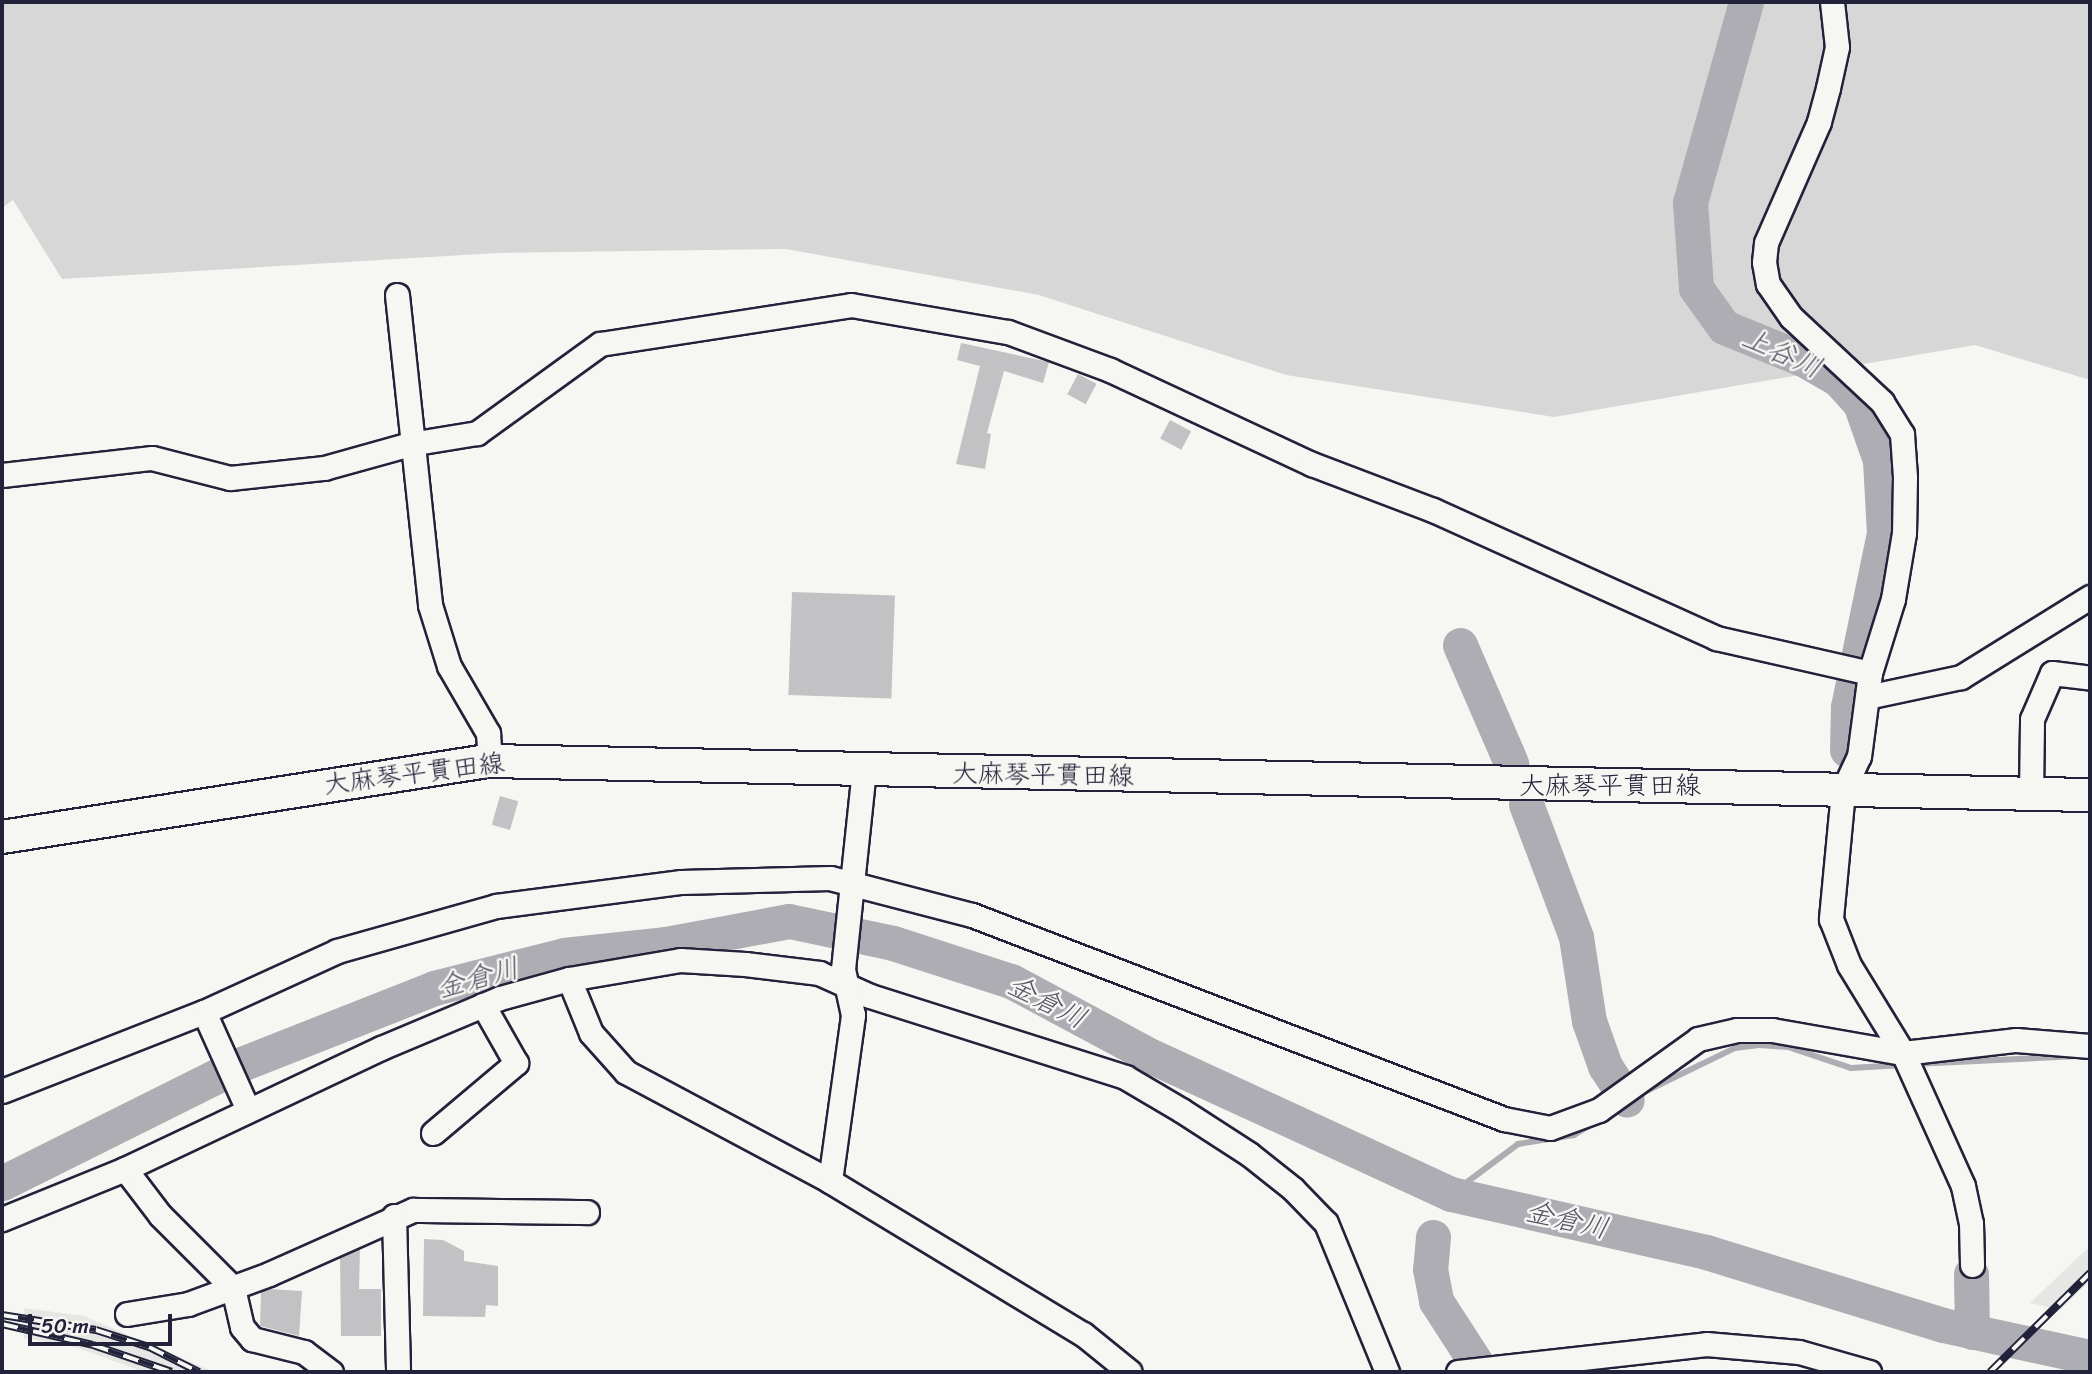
<!DOCTYPE html>
<html>
<head>
<meta charset="utf-8">
<style>
  body { margin:0 }
  #map { position:relative; width:2092px; height:1374px; overflow:hidden; background:#f6f6f2; font-family:Sriracha,"Klee One",sans-serif }
  div>[style] { position:absolute }
  .built>* { inset:0; background:#e6e6e4 }
  .green>* { inset:0; background:#d7d7d7 }
  .stream>* { height:6px; margin:-3px; padding:0 3px; transform-origin:3px; border-radius:3px; background:#adadb3 }
  .river>* { height:35px; margin:-17.5px; padding:0 17.5px; transform-origin:17.5px; border-radius:17.5px; background:#adadb3 }
  .building>* { inset:0; background:#c2c2c4; transform-origin:0 0 }
  .roads { filter:drop-shadow(2px 0 #22223b) drop-shadow(-2px 0 #22223b) drop-shadow(0 2px #22223b) drop-shadow(0 -2px #22223b) }
  .minor>* { height:23px; margin:-11.5px; padding:0 11.5px; transform-origin:11.5px; border-radius:11.5px; background:#f6f6f2 }
  .secondary>* { height:32px; margin:-16px; padding:0 16px; transform-origin:16px; border-radius:16px; background:#f6f6f2 }
  .rail>* { height:8px; margin-top:-4px; transform-origin:0; background:repeating-linear-gradient(90deg,#f6f6f2 0 16px,#22223b 0 32px); box-sizing:border-box; border-block:2px solid #22223b }
  span { translate:-50% -50%; white-space:nowrap; text-align:center; line-height:1.15; -webkit-text-stroke:5px #f6f6f2; paint-order:stroke }
  .street-label { font-size:26px; color:#22223b }
  .water-label { font-size:28px; color:#535365; font-style:italic }
  .frame { position:absolute; inset:0; border:4px solid #22223b; pointer-events:none }
  .scale { position:absolute; left:28px; top:1314px; width:144px; height:32px; box-sizing:border-box; border:4px solid #22223b; border-top:0; padding-left:9px; font-size:21px; line-height:24px; white-space:nowrap; color:#22223b; -webkit-text-stroke:5px #f6f6f2; paint-order:stroke }
</style>
</head>
<body>
<div id="map">
  <div class="built">
    <div style="clip-path:polygon(2090px 1246px,2090px 1281px,2060px 1310px,2030px 1303px)"></div>
    <div style="clip-path:polygon(24px 1308px,84px 1316px,214px 1372px,144px 1372px,75px 1347px,24px 1338px)"></div>
  </div>
  <div class="green">
    <div style="clip-path:polygon(2px 2px,2090px 2px,2090px 380px,1975px 345px,1554px 417px,1286px 375px,1039px 295px,786px 249px,497px 253px,62px 279px,13px 200px,2px 208px)"></div>
  </div>
  <div class="stream">
    <div style="left:1914px;top:1064px;width:164px;rotate:-2.8deg"></div>
    <div style="left:1638px;top:1095px;width:108px;rotate:-25.9deg"></div>
    <div style="left:1735px;top:1048px;width:24px;rotate:-7deg"></div>
    <div style="left:1759px;top:1045px;width:29px;rotate:4deg"></div>
    <div style="left:1788px;top:1047px;width:66px;rotate:18.4deg"></div>
    <div style="left:1851px;top:1068px;width:52px;rotate:-3.3deg"></div>
    <div style="left:1451px;top:1194px;width:84px;rotate:-36.7deg"></div>
    <div style="left:1518px;top:1144px;width:57px;rotate:-9.1deg"></div>
    <div style="left:1574px;top:1135px;width:22px;rotate:-32deg"></div>
  </div>
  <div class="river">
    <div style="left:1746px;top:2px;width:208px;rotate:105.6deg"></div>
    <div style="left:1690px;top:202px;width:86px;rotate:86deg"></div>
    <div style="left:1696px;top:288px;width:48px;rotate:54.3deg"></div>
    <div style="left:1724px;top:327px;width:87px;rotate:22.2deg"></div>
    <div style="left:1805px;top:360px;width:39px;rotate:30deg"></div>
    <div style="left:1839px;top:380px;width:31px;rotate:48deg"></div>
    <div style="left:1860px;top:403px;width:60px;rotate:70.7deg"></div>
    <div style="left:1880px;top:460px;width:73px;rotate:86.9deg"></div>
    <div style="left:1884px;top:533px;width:178px;rotate:101.7deg"></div>
    <div style="left:1848px;top:707px;width:43px;rotate:91.3deg"></div>
    <div style="left:1460px;top:645px;width:129px;rotate:66.6deg"></div>
    <div style="left:1526px;top:804px;width:142px;rotate:69.4deg"></div>
    <div style="left:1576px;top:937px;width:85px;rotate:81.2deg"></div>
    <div style="left:1589px;top:1021px;width:48px;rotate:70.4deg"></div>
    <div style="left:1605px;top:1066px;width:40px;rotate:57.1deg"></div>
    <div style="left:2px;top:1183px;width:265px;rotate:-26.5deg"></div>
    <div style="left:239px;top:1065px;width:210px;rotate:-21.5deg"></div>
    <div style="left:434px;top:988px;width:134px;rotate:-14.2deg"></div>
    <div style="left:564px;top:955px;width:103px;rotate:-6.2deg"></div>
    <div style="left:666px;top:944px;width:125px;rotate:-10.6deg"></div>
    <div style="left:789px;top:921px;width:106px;rotate:11.9deg"></div>
    <div style="left:893px;top:943px;width:124px;rotate:17.9deg"></div>
    <div style="left:1011px;top:981px;width:161px;rotate:28.2deg"></div>
    <div style="left:1153px;top:1057px;width:328px;rotate:24.7deg"></div>
    <div style="left:1451px;top:1194px;width:262px;rotate:12.8deg"></div>
    <div style="left:1706px;top:1252px;width:248px;rotate:17.1deg"></div>
    <div style="left:1943px;top:1325px;width:150px;rotate:12.3deg"></div>
    <div style="left:1433px;top:1237px;width:32px;rotate:95deg"></div>
    <div style="left:1430px;top:1269px;width:33px;rotate:79deg"></div>
    <div style="left:1436px;top:1301px;width:85px;rotate:57.1deg"></div>
    <div style="left:1971px;top:1274px;width:58px;rotate:89deg"></div>
  </div>
  <div class="building">
    <div style="clip-path:polygon(961px 343px,1049px 362px,1043px 383px,1004px 371px,987px 433px,991px 434px,985px 469px,956px 464px,980px 366px,957px 360px)"></div>
    <div style="left:1078px;top:374px;width:21px;height:23px;rotate:28deg"></div>
    <div style="left:1170px;top:420px;width:24px;height:21px;rotate:28deg"></div>
    <div style="left:792px;top:592px;width:103px;height:103px;rotate:2deg"></div>
    <div style="left:500px;top:796px;width:19px;height:30px;rotate:16deg"></div>
    <div style="clip-path:polygon(424px 1239px,443px 1240px,464px 1251px,464px 1261px,498px 1266px,498px 1306px,486px 1305px,485px 1317px,423px 1316px)"></div>
    <div style="clip-path:polygon(360px 1249px,359px 1289px,381px 1289px,381px 1336px,341px 1336px,340px 1258px)"></div>
    <div style="clip-path:polygon(269px 1289px,302px 1291px,299px 1336px,260px 1326px,261px 1292px)"></div>
  </div>
  <div class="roads">
    <div class="minor">
      <div style="left:1832px;top:2px;width:45px;rotate:83.7deg"></div>
      <div style="left:1837px;top:47px;width:42px;rotate:102.4deg"></div>
      <div style="left:1828px;top:88px;width:35px;rotate:105deg"></div>
      <div style="left:1819px;top:122px;width:132px;rotate:113.7deg"></div>
      <div style="left:1766px;top:243px;width:19px;rotate:96deg"></div>
      <div style="left:1764px;top:262px;width:22px;rotate:80deg"></div>
      <div style="left:1768px;top:284px;width:40px;rotate:55.1deg"></div>
      <div style="left:1791px;top:317px;width:125px;rotate:43deg"></div>
      <div style="left:1882px;top:402px;width:38px;rotate:58deg"></div>
      <div style="left:1902px;top:434px;width:43px;rotate:86deg"></div>
      <div style="left:1905px;top:477px;width:56px;rotate:91deg"></div>
      <div style="left:1904px;top:533px;width:67px;rotate:99.5deg"></div>
      <div style="left:1893px;top:599px;width:77px;rotate:107.3deg"></div>
      <div style="left:1870px;top:673px;width:84px;rotate:97.5deg"></div>
      <div style="left:1859px;top:756px;width:38px;rotate:115deg"></div>
      <div style="left:1843px;top:791px;width:129px;rotate:95.4deg"></div>
      <div style="left:1831px;top:919px;width:49px;rotate:68.6deg"></div>
      <div style="left:1849px;top:965px;width:103px;rotate:58.5deg"></div>
      <div style="left:1903px;top:1053px;width:146px;rotate:65.7deg"></div>
      <div style="left:1963px;top:1186px;width:38px;rotate:78deg"></div>
      <div style="left:1971px;top:1223px;width:42px;rotate:88.6deg"></div>
      <div style="left:397px;top:295px;width:312px;rotate:83.9deg"></div>
      <div style="left:430px;top:605px;width:64px;rotate:72.7deg"></div>
      <div style="left:449px;top:666px;width:78px;rotate:59.8deg"></div>
      <div style="left:488px;top:733px;width:28px;rotate:86deg"></div>
      <div style="left:2px;top:475px;width:151px;rotate:-6.5deg"></div>
      <div style="left:152px;top:458px;width:81px;rotate:14.4deg"></div>
      <div style="left:230px;top:478px;width:95px;rotate:-6.1deg"></div>
      <div style="left:324px;top:468px;width:89px;rotate:-15.6deg"></div>
      <div style="left:410px;top:444px;width:68px;rotate:-9.3deg"></div>
      <div style="left:477px;top:433px;width:152px;rotate:-35.9deg"></div>
      <div style="left:600px;top:344px;width:254px;rotate:-8.8deg"></div>
      <div style="left:851px;top:305px;width:159px;rotate:9.8deg"></div>
      <div style="left:1008px;top:332px;width:109px;rotate:20.4deg"></div>
      <div style="left:1110px;top:370px;width:223px;rotate:25deg"></div>
      <div style="left:1312px;top:464px;width:129px;rotate:20.8deg"></div>
      <div style="left:1433px;top:510px;width:311px;rotate:24.3deg"></div>
      <div style="left:1716px;top:638px;width:158px;rotate:12.8deg"></div>
      <div style="left:1867px;top:697px;width:96px;rotate:-12deg"></div>
      <div style="left:1961px;top:677px;width:152px;rotate:-31.8deg"></div>
      <div style="left:2031px;top:794px;width:75px;rotate:-89.2deg"></div>
      <div style="left:2032px;top:719px;width:50px;rotate:-66.5deg"></div>
      <div style="left:2052px;top:673px;width:38px;rotate:7deg"></div>
      <div style="left:569px;top:979px;width:58px;rotate:67.8deg"></div>
      <div style="left:591px;top:1033px;width:52px;rotate:48.1deg"></div>
      <div style="left:626px;top:1072px;width:231px;rotate:28.1deg"></div>
      <div style="left:830px;top:1181px;width:296px;rotate:31.2deg"></div>
      <div style="left:1083px;top:1334px;width:60px;rotate:39deg"></div>
      <div style="left:204px;top:1012px;width:107px;rotate:65.8deg"></div>
      <div style="left:2px;top:1091px;width:217px;rotate:-21.4deg"></div>
      <div style="left:204px;top:1012px;width:146px;rotate:-24.6deg"></div>
      <div style="left:337px;top:951px;width:165px;rotate:-15.8deg"></div>
      <div style="left:496px;top:906px;width:187px;rotate:-7.4deg"></div>
      <div style="left:681px;top:882px;width:149px;rotate:-1.5deg"></div>
      <div style="left:830px;top:878px;width:147px;rotate:14.6deg"></div>
      <div style="left:972px;top:915px;width:570px;rotate:20.98deg"></div>
      <div style="left:1504px;top:1119px;width:47px;rotate:11.1deg"></div>
      <div style="left:1550px;top:1128px;width:52px;rotate:-20.2deg"></div>
      <div style="left:1599px;top:1110px;width:122px;rotate:-35.6deg"></div>
      <div style="left:1698px;top:1039px;width:40px;rotate:-13deg"></div>
      <div style="left:1737px;top:1030px;width:35px"></div>
      <div style="left:1772px;top:1030px;width:133px;rotate:10deg"></div>
      <div style="left:1903px;top:1053px;width:114px;rotate:-6.6deg"></div>
      <div style="left:2016px;top:1040px;width:74px;rotate:4.6deg"></div>
      <div style="left:433px;top:1133px;width:109px;rotate:-40.1deg"></div>
      <div style="left:516px;top:1063px;width:67px;rotate:-119.6deg"></div>
      <div style="left:125px;top:1169px;width:58px;rotate:52.7deg"></div>
      <div style="left:160px;top:1215px;width:103px;rotate:45deg"></div>
      <div style="left:233px;top:1288px;width:40px;rotate:77deg"></div>
      <div style="left:242px;top:1327px;width:16px;rotate:50deg"></div>
      <div style="left:252px;top:1339px;width:54px;rotate:14deg"></div>
      <div style="left:304px;top:1352px;width:34px;rotate:37deg"></div>
      <div style="left:830px;top:1181px;width:168px;rotate:-82.1deg"></div>
      <div style="left:853px;top:1015px;width:47px;rotate:-102.3deg"></div>
      <div style="left:843px;top:969px;width:200px;rotate:-84deg"></div>
      <div style="left:394px;top:1216px;width:156px;rotate:88.5deg"></div>
      <div style="left:2px;top:1219px;width:133px;rotate:-22.1deg"></div>
      <div style="left:125px;top:1169px;width:283px;rotate:-25.3deg"></div>
      <div style="left:381px;top:1048px;width:129px;rotate:-22.8deg"></div>
      <div style="left:500px;top:998px;width:72px;rotate:-15.4deg"></div>
      <div style="left:569px;top:979px;width:113px;rotate:-9.7deg"></div>
      <div style="left:680px;top:960px;width:65px;rotate:3.5deg"></div>
      <div style="left:745px;top:964px;width:75px;rotate:6.9deg"></div>
      <div style="left:819px;top:973px;width:56px;rotate:24.3deg"></div>
      <div style="left:870px;top:996px;width:268px;rotate:17.6deg"></div>
      <div style="left:1125px;top:1077px;width:65px;rotate:30.5deg"></div>
      <div style="left:1181px;top:1110px;width:81px;rotate:32.9deg"></div>
      <div style="left:1249px;top:1154px;width:56px;rotate:38.5deg"></div>
      <div style="left:1293px;top:1189px;width:47px;rotate:45.9deg"></div>
      <div style="left:1326px;top:1223px;width:161px;rotate:67.7deg"></div>
      <div style="left:127px;top:1314px;width:62px;rotate:-9.3deg"></div>
      <div style="left:188px;top:1304px;width:86px;rotate:-20.3deg"></div>
      <div style="left:269px;top:1274px;width:158px;rotate:-24deg"></div>
      <div style="left:413px;top:1210px;width:174px;rotate:0.7deg"></div>
      <div style="left:1458px;top:1372px;width:250px;rotate:-6.4deg"></div>
      <div style="left:1706px;top:1344px;width:93px;rotate:4.9deg"></div>
      <div style="left:1799px;top:1352px;width:73px;rotate:15.9deg"></div>
    </div>
    <div class="secondary">
      <div style="left:2px;top:837px;width:494px;rotate:-8.9deg"></div>
      <div style="left:490px;top:761px;width:1600px;rotate:1.22deg"></div>
    </div>
  </div>
  <div class="rail">
    <div style="left:2px;top:1315px;width:95px;rotate:9.1deg"></div>
    <div style="left:96px;top:1330px;width:56px;rotate:17.8deg"></div>
    <div style="left:149px;top:1347px;width:56px;rotate:26.6deg"></div>
    <div style="left:2px;top:1324px;width:93px;rotate:13deg"></div>
    <div style="left:93px;top:1345px;width:83px;rotate:18.9deg"></div>
    <div style="left:1990px;top:1372px;width:141px;rotate:-44.7deg"></div>
  </div>
  <div class="street-label">
    <span style="left:414px;top:774px;rotate:-7deg">大麻琴平貫田線</span>
    <span style="left:1043px;top:775px;rotate:1deg">大麻琴平貫田線</span>
    <span style="left:1610px;top:786px">大麻琴平貫田線</span>
  </div>
  <div class="water-label">
    <span style="left:1782px;top:353px;rotate:24deg">上谷川</span>
    <span style="left:478px;top:978px;rotate:-15deg">金倉川</span>
    <span style="left:1047px;top:1002px;rotate:27deg">金倉川</span>
    <span style="left:1567px;top:1220px;rotate:13deg">金倉川</span>
  </div>
  <div class="frame"></div>
  <div class="scale">50 m</div>
</div>
</body>
</html>
